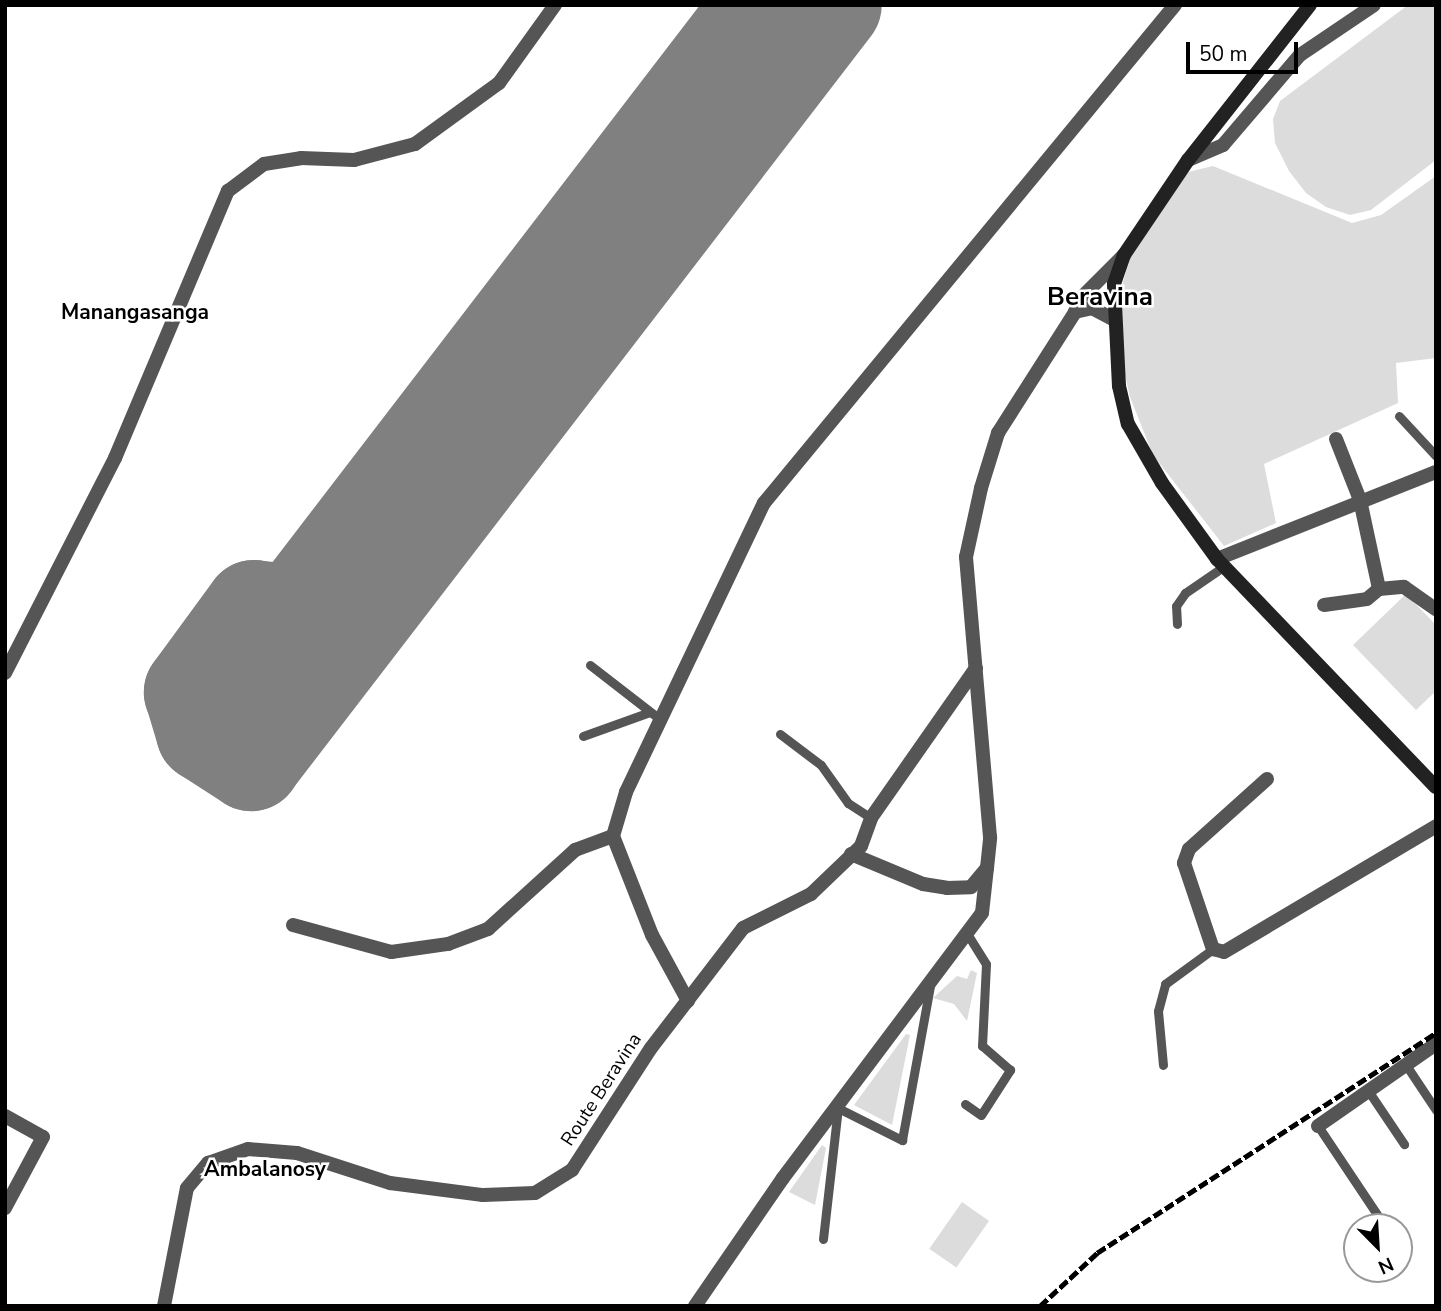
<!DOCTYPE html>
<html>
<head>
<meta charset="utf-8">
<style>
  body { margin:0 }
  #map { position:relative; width:1441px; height:1311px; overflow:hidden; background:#fff; font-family:"Nunito Sans",sans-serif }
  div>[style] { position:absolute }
  .green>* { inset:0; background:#dcdcdc; transform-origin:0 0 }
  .runway>* { height:100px; margin:-50px; padding:0 50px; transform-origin:50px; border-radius:50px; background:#808080 }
  .lane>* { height:9px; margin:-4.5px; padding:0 4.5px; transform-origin:4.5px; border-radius:4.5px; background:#555 }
  .street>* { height:14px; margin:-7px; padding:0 7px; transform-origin:7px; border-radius:7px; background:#555 }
  .secondary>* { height:14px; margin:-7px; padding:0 7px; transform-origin:7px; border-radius:7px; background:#222 }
  .rail>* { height:4.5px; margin-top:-2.25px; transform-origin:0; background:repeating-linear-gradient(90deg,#000 0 10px,transparent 0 13.5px) }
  span { translate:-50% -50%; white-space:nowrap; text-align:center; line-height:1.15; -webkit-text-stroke:5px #fff; paint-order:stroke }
  .street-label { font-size:19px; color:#000 }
  .neighbourhood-label { font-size:21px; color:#000; font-weight:700 }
  .district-label { font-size:26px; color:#000; font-weight:700 }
  .frame { position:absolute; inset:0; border:7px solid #000; pointer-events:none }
  .north { position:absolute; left:1343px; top:1213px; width:70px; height:70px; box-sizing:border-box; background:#fff; border:2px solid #999; border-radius:50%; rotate:156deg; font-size:19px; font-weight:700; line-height:28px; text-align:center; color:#000 }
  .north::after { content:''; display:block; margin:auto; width:24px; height:32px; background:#000; clip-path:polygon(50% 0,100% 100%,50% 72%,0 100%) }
  .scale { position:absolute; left:1186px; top:42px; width:112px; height:32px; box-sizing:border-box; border:4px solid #000; border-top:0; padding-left:9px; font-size:21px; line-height:24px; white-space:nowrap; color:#000; -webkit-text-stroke:5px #fff; paint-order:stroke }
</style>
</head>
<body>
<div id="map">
  <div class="green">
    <div style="clip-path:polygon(1408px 5px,1436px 5px,1436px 160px,1371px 210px,1350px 215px,1326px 207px,1306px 193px,1289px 171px,1275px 143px,1273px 119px,1280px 101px)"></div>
    <div style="clip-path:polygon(1213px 166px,1352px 223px,1381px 215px,1436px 176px,1436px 358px,1396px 363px,1398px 403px,1264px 464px,1276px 523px,1224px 546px,1153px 455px,1130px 397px,1117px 340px,1122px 285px,1135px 243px,1184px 173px)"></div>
    <div style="clip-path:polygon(1406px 594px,1436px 625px,1436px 691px,1416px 710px,1353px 645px)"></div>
    <div style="clip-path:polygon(971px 970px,977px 973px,967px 1021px,954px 1004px,933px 998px,957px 976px,967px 979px)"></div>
    <div style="clip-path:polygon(906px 1034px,910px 1035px,892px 1125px,854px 1105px)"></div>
    <div style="clip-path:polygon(822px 1145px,826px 1148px,815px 1205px,789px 1192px)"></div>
    <div style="left:962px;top:1202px;width:33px;height:57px;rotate:35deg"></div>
  </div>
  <div class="runway">
    <div style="left:763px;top:5px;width:769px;rotate:127.5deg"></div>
    <div style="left:295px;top:615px;width:41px;rotate:-173deg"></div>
    <div style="left:254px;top:610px;width:102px;rotate:126.2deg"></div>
    <div style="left:194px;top:692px;width:42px;rotate:73.3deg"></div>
    <div style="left:206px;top:732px;width:54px;rotate:32.8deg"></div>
    <div style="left:251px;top:761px;width:953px;rotate:-52.46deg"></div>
  </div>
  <div class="lane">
    <div style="left:1399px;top:416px;width:54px;rotate:47.2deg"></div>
    <div style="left:1177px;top:624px;width:18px;rotate:-93deg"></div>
    <div style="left:1176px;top:606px;width:16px;rotate:-55deg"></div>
    <div style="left:1185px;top:593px;width:46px;rotate:-34.4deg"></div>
    <div style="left:590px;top:665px;width:90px;rotate:37.8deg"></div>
    <div style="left:780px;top:734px;width:51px;rotate:37.1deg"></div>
    <div style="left:821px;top:765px;width:47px;rotate:54.6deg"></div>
    <div style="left:848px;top:803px;width:27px;rotate:33deg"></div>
    <div style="left:583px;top:736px;width:71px;rotate:-19.7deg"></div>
    <div style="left:1163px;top:1065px;width:54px;rotate:-95.3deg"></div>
    <div style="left:1158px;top:1011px;width:28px;rotate:-75deg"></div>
    <div style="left:1165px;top:984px;width:59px;rotate:-36.1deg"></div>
    <div style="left:1406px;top:1065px;width:54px;rotate:56.3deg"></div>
    <div style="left:1369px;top:1092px;width:63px;rotate:56.1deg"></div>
    <div style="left:965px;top:1104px;width:19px;rotate:35deg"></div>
    <div style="left:981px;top:1115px;width:54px;rotate:-57.2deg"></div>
    <div style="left:1010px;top:1070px;width:37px;rotate:-139deg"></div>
    <div style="left:982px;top:1046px;width:82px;rotate:-87.2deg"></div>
    <div style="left:986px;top:964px;width:36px;rotate:-122deg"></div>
    <div style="left:1318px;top:1126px;width:108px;rotate:56.3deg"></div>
    <div style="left:823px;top:1239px;width:132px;rotate:-83.5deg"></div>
    <div style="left:838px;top:1108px;width:72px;rotate:26.6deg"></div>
    <div style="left:902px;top:1140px;width:157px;rotate:-79.7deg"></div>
  </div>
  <div class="street">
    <div style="left:1188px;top:160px;width:38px;rotate:-23deg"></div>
    <div style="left:1223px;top:145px;width:118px;rotate:-49.5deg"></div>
    <div style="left:1300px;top:55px;width:89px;rotate:-34deg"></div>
    <div style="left:1075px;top:312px;width:17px;rotate:-65deg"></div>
    <div style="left:1082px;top:297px;width:59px;rotate:-45deg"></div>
    <div style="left:1336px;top:439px;width:66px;rotate:68.5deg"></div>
    <div style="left:1360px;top:500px;width:91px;rotate:77.9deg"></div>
    <div style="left:1217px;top:559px;width:236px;rotate:-21.7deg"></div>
    <div style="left:1324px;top:605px;width:43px;rotate:-7.9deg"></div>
    <div style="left:1367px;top:599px;width:16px;rotate:-40deg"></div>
    <div style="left:1379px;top:589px;width:25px;rotate:-5deg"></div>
    <div style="left:1404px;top:587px;width:39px;rotate:35deg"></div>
    <div style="left:5px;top:673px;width:242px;rotate:-62.9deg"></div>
    <div style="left:115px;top:458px;width:290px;rotate:-67.1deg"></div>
    <div style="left:228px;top:191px;width:45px;rotate:-36.9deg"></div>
    <div style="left:264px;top:164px;width:37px;rotate:-9deg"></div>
    <div style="left:301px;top:158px;width:53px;rotate:2.2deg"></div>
    <div style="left:354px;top:160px;width:63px;rotate:-14.7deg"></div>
    <div style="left:415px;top:144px;width:104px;rotate:-36deg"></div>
    <div style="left:499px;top:83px;width:96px;rotate:-54.3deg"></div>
    <div style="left:1267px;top:779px;width:105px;rotate:138.1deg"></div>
    <div style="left:1189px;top:849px;width:15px;rotate:110deg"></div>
    <div style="left:1184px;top:863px;width:91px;rotate:71.4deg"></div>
    <div style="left:1213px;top:949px;width:11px;rotate:15deg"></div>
    <div style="left:1224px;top:952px;width:247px;rotate:-30.7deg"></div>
    <div style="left:851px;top:854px;width:78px;rotate:22.6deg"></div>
    <div style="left:923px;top:884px;width:24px;rotate:9deg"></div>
    <div style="left:947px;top:888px;width:24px;rotate:-2deg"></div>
    <div style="left:971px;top:887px;width:25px;rotate:-50deg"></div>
    <div style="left:987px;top:868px;width:31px;rotate:-84deg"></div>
    <div style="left:990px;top:837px;width:281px;rotate:-94.9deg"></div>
    <div style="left:966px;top:557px;width:71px;rotate:-77.7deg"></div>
    <div style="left:981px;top:488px;width:58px;rotate:-72.8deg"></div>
    <div style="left:998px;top:433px;width:143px;rotate:-57.5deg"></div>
    <div style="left:1075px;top:312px;width:17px;rotate:-13deg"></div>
    <div style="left:1092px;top:308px;width:24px;rotate:28deg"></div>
    <div style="left:293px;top:925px;width:102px;rotate:15.4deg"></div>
    <div style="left:391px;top:952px;width:58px;rotate:-8deg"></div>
    <div style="left:448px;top:944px;width:43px;rotate:-20.6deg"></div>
    <div style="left:488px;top:929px;width:118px;rotate:-42.2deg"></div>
    <div style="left:575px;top:850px;width:40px;rotate:-20.2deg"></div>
    <div style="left:688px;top:1001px;width:75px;rotate:-118.6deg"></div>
    <div style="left:652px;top:935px;width:106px;rotate:-111.5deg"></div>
    <div style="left:613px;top:836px;width:46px;rotate:-73.5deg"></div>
    <div style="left:626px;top:792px;width:320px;rotate:-64.5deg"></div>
    <div style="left:764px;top:503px;width:646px;rotate:-50.47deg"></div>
    <div style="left:5px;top:1116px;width:43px;rotate:28.9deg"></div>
    <div style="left:43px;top:1137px;width:81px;rotate:118.2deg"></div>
    <div style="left:1318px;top:1126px;width:144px;rotate:-34.8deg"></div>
    <div style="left:164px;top:1306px;width:120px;rotate:-79deg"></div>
    <div style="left:187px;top:1188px;width:33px;rotate:-50deg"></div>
    <div style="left:208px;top:1163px;width:42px;rotate:-19.3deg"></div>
    <div style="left:248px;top:1149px;width:49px;rotate:4.7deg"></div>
    <div style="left:297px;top:1153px;width:98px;rotate:17.9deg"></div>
    <div style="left:390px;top:1183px;width:94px;rotate:7.4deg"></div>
    <div style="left:483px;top:1195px;width:52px;rotate:-2.2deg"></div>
    <div style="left:535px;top:1193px;width:44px;rotate:-31.9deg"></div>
    <div style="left:572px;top:1170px;width:145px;rotate:-57.1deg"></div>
    <div style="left:651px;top:1048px;width:151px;rotate:-52.5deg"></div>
    <div style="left:743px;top:928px;width:76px;rotate:-26.6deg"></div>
    <div style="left:811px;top:894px;width:69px;rotate:-43.8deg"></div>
    <div style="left:861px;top:846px;width:30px;rotate:-70deg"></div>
    <div style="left:871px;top:818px;width:183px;rotate:-55deg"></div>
    <div style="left:695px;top:1306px;width:155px;rotate:-55.5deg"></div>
    <div style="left:783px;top:1178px;width:331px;rotate:-53.1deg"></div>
    <div style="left:982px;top:913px;width:45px;rotate:-83.7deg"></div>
  </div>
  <div class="secondary">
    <div style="left:1310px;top:5px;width:197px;rotate:128.2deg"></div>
    <div style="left:1188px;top:160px;width:115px;rotate:124deg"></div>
    <div style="left:1124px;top:255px;width:31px;rotate:109deg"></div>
    <div style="left:1114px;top:284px;width:102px;rotate:87.2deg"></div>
    <div style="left:1119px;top:386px;width:39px;rotate:77deg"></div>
    <div style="left:1128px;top:424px;width:68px;rotate:60deg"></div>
    <div style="left:1162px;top:483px;width:94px;rotate:54.1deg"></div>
    <div style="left:1217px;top:559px;width:316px;rotate:46.2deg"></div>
  </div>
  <div class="rail">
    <div style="left:1040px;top:1306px;width:78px;rotate:-42.9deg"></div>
    <div style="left:1097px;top:1253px;width:404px;rotate:-33deg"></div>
  </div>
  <div class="street-label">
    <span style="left:602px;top:1090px;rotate:-57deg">Route Beravina</span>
  </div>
  <div class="neighbourhood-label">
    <span style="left:135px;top:312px">Manangasanga</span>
    <span style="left:265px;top:1169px">Ambalanosy</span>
  </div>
  <div class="district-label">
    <span style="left:1100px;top:297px">Beravina</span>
  </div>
  <div class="frame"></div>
  <div class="north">N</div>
  <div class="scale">50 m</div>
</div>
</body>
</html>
